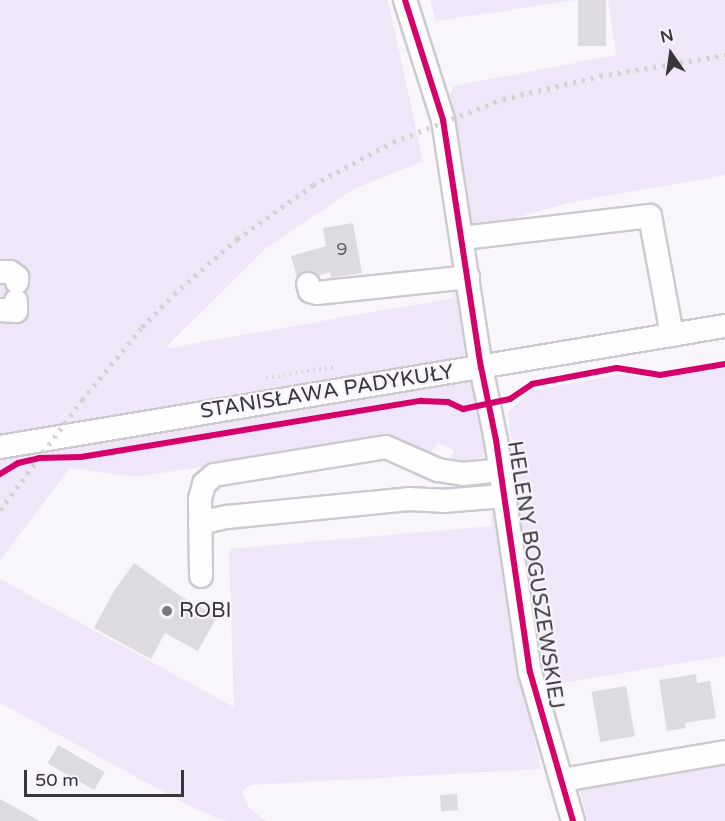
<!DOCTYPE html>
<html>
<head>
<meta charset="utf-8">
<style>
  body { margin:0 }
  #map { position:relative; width:725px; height:821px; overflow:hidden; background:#f8f5fb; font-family:"Varela Round",sans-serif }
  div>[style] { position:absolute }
  .green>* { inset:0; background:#f0e6f9 }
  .building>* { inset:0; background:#dedbe0; transform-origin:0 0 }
  .path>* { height:4px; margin-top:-2px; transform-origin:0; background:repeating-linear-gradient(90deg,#d4d4d6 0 1.5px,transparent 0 6px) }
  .roads { filter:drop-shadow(2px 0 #cccace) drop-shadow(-2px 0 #cccace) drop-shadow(0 2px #cccace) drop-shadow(0 -2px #cccace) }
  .minor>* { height:22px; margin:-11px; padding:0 11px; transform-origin:11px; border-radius:11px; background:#fefefe }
  .rail>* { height:4.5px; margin-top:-2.25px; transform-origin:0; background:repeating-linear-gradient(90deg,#d3d2d3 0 3px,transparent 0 9px) }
  .cycleway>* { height:6px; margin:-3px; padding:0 3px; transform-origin:3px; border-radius:3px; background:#d6006c }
  .dots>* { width:16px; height:16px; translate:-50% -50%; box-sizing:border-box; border:3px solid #f8f3fd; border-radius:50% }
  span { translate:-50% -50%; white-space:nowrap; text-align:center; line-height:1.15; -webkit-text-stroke:4.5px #f8f3fd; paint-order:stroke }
  .number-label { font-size:18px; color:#625f64 }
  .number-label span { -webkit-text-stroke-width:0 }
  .street-label { font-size:21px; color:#38363a }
  .poi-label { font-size:21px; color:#38363a }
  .left { translate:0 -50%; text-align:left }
  .north { position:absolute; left:641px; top:24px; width:60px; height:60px; -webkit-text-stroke:4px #f8f3fd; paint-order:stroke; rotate:347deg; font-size:16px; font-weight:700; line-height:24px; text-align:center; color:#38363a }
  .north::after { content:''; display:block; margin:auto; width:21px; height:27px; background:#38363a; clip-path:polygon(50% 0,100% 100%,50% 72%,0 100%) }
  .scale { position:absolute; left:24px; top:770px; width:160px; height:27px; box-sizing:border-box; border:3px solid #38363a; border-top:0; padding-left:8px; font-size:18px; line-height:21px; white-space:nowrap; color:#38363a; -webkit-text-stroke:4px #f8f3fd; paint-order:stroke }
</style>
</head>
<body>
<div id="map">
  <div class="green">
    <div style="clip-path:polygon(0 0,388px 0,423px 161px,352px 190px,265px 249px,167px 346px,169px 348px,453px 298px,452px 292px,455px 292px,459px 294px,464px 334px,489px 447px,477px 462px,449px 464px,454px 450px,437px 443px,430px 456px,224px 463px,137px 477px,70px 468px,0 560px)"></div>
    <div style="clip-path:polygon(430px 0,576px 0,436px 21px)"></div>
    <div style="clip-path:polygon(608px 0,725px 0,725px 175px,568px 203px,480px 228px,468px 223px,445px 105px,454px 86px,616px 55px)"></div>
    <div style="clip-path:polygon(725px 368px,725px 656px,550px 685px,534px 627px,508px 412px,529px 391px,621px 374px,657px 379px)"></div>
    <div style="clip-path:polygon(491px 507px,496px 507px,523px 688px,541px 769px,251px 785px,242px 791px,248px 807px,266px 821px,226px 821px,195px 809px,0 703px,0 579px,234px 707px,229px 549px,492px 526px)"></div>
    <div style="clip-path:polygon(725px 763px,725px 821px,588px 821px,578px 785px)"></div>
  </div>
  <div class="building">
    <div style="left:578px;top:0;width:28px;height:46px"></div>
    <div style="clip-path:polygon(353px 223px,362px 273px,331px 278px,330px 272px,318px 276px,312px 271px,305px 271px,297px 277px,291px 256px,326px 246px,323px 228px)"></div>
    <div style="clip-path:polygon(134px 563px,179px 595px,217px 616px,198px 651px,165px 633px,151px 659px,94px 628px,114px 591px)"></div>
    <div style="clip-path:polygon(696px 674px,697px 683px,710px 681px,716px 718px,685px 723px,686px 728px,667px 731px,659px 680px)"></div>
    <div style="left:626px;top:686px;width:51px;height:35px;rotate:80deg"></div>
    <div style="left:58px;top:745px;width:54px;height:21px;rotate:30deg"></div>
    <div style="left:457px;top:794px;width:16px;height:17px;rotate:86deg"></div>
    <div style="clip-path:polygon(0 799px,40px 821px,0 821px)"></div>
  </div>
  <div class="path">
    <div style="left:266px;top:378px;width:70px;rotate:-9.1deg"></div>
  </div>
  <div class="roads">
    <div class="minor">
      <div style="left:405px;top:0;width:126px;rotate:72.4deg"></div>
      <div style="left:443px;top:120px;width:250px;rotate:81.3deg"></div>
      <div style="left:481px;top:367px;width:75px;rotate:78.4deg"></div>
      <div style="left:496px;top:440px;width:234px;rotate:81.7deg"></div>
      <div style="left:530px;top:672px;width:155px;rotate:73.9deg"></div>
      <div style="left:463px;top:238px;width:188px;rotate:-6.7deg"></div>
      <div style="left:650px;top:216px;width:121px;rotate:79.5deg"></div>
      <div style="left:0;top:272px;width:10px"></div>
      <div style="left:10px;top:272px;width:9px;rotate:36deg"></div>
      <div style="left:17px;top:277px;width:5px;rotate:90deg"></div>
      <div style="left:308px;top:284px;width:7px;rotate:74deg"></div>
      <div style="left:310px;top:291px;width:7px;rotate:16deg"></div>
      <div style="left:317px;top:293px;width:152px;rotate:-6deg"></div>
      <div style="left:0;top:310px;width:16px;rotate:4deg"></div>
      <div style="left:16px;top:311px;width:10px;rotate:-90deg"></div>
      <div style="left:0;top:447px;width:735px;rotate:-9.48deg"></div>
      <div style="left:200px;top:523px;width:28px;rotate:-13deg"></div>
      <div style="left:227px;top:517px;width:183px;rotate:-5.6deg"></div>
      <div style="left:409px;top:499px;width:34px;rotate:3deg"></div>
      <div style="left:443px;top:501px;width:60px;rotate:-4.8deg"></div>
      <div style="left:201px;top:576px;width:77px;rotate:-90.7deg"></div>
      <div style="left:200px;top:499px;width:16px;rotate:-75deg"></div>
      <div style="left:204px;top:484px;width:13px;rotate:-42deg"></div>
      <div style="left:214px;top:475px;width:174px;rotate:-9.2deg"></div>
      <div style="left:386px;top:447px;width:57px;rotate:23.9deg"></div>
      <div style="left:438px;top:470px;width:25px;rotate:9deg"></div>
      <div style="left:463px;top:474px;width:37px;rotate:-6deg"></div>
      <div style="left:562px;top:780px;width:165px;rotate:-9.7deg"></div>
    </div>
  </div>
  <div class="rail">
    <div style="left:0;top:510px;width:137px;rotate:-53.3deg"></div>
    <div style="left:82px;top:400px;width:94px;rotate:-50.6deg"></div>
    <div style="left:142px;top:327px;width:46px;rotate:-45.9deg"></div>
    <div style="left:174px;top:294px;width:84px;rotate:-41.1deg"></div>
    <div style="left:237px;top:239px;width:93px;rotate:-35.4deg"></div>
    <div style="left:313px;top:185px;width:91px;rotate:-28.3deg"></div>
    <div style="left:393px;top:142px;width:118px;rotate:-21.4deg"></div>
    <div style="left:503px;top:99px;width:100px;rotate:-13.3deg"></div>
    <div style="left:600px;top:76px;width:127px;rotate:-9.5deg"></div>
  </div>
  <div class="cycleway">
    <div style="left:405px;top:0;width:126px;rotate:72.4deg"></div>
    <div style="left:443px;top:120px;width:250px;rotate:81.3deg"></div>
    <div style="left:481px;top:367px;width:75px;rotate:78.4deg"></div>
    <div style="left:496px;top:440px;width:234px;rotate:81.7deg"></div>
    <div style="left:530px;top:672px;width:155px;rotate:73.9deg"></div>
    <div style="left:0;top:474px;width:21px;rotate:-31deg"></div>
    <div style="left:18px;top:463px;width:22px;rotate:-13deg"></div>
    <div style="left:39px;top:458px;width:42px;rotate:-1.4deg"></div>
    <div style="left:81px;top:457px;width:345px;rotate:-9.4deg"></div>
    <div style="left:421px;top:401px;width:27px;rotate:2deg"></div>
    <div style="left:448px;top:402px;width:17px;rotate:25deg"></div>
    <div style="left:463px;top:409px;width:48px;rotate:-12deg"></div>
    <div style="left:510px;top:399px;width:27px;rotate:-34deg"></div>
    <div style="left:532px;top:384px;width:86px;rotate:-10.7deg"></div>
    <div style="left:617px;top:368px;width:44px;rotate:9.2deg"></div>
    <div style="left:660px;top:375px;width:66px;rotate:-9.6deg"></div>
  </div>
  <div class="dots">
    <div style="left:167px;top:611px;background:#7b797e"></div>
  </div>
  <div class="number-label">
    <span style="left:342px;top:249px">9</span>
  </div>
  <div class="street-label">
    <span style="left:327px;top:392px;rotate:-9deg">STANISŁAWA PADYKUŁY</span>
    <span style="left:535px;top:575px;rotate:81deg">HELENY BOGUSZEWSKIEJ</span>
  </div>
  <div class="poi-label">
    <span class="left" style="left:179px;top:611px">ROBI</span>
  </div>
  <div class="north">N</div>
  <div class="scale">50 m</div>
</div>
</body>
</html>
